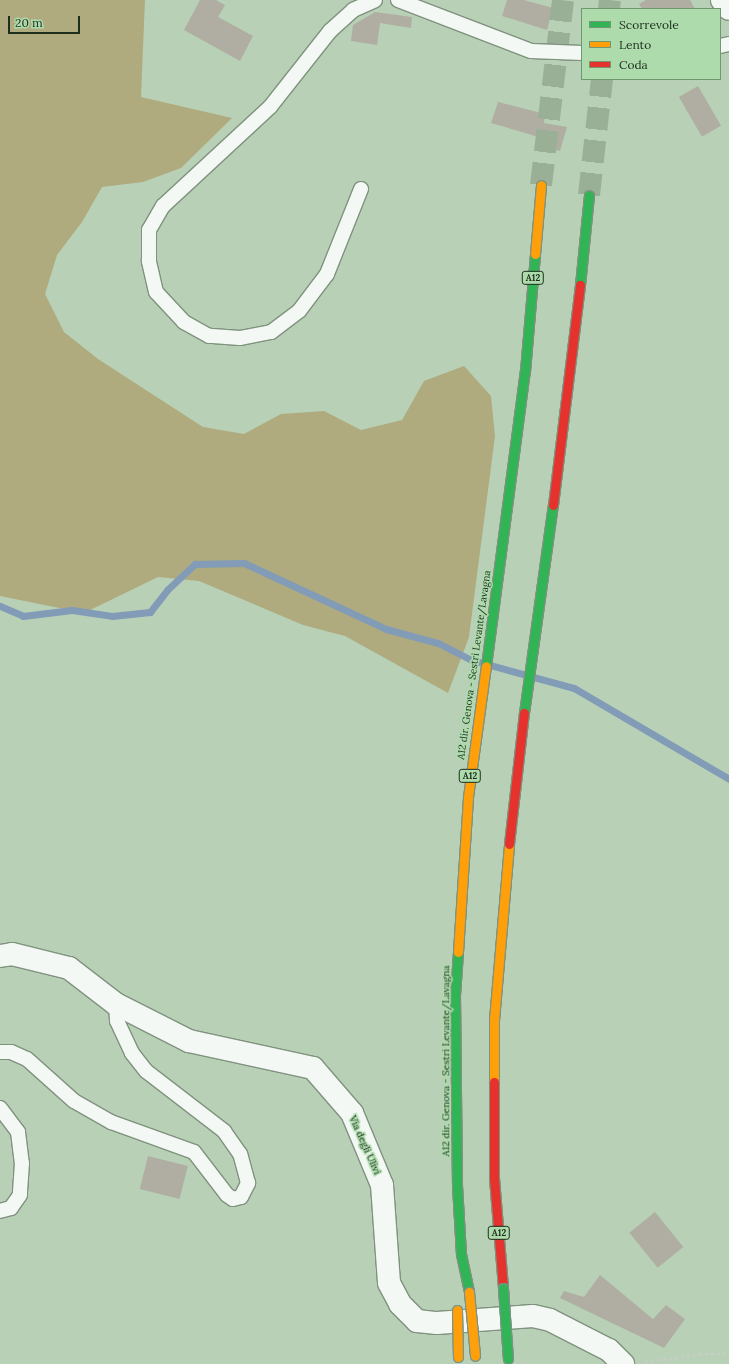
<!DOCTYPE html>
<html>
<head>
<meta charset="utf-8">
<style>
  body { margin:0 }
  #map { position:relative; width:729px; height:1364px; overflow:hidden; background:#b8d0b6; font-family:Lora,serif }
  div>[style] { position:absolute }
  .forest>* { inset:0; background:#afab7e }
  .stream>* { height:7px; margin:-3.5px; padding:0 3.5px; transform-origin:3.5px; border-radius:3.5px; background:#829cb8 }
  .building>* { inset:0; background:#b0aea2; transform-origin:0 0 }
  .highway-tunnel>* { height:22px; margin-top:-11px; transform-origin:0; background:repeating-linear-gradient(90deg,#99b097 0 22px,transparent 0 33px) }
  .path>* { height:2.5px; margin-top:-1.25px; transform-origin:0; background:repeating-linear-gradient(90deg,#c6cdc5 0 3px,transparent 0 6px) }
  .roads { filter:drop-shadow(1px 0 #7f927e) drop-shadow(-1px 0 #7f927e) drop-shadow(0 1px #7f927e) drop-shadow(0 -1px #7f927e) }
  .lane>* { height:14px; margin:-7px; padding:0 7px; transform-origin:7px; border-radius:7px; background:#f4f8f4 }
  .street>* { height:22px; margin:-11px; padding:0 11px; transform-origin:11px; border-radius:11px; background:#f4f8f4 }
  .fast>* { height:9px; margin:-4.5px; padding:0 4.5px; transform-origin:4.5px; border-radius:4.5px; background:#30b455 }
  .slow>* { height:9px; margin:-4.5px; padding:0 4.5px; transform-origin:4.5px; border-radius:4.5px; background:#ff9f0a }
  .jam>* { height:9px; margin:-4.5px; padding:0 4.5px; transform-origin:4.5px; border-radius:4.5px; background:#e5322d }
  .bridges { filter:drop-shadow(1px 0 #7b9488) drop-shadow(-1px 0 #7b9488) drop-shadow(0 1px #7b9488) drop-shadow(0 -1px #7b9488) }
  .fast-bridge>* { height:9px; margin:-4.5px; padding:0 4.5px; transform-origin:4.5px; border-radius:4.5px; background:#30b455 }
  .slow-bridge>* { height:9px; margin:-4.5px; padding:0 4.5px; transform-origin:4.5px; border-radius:4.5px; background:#ff9f0a }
  span { translate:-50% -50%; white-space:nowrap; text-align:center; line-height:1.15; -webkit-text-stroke:3px #addbac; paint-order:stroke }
  .shield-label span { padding:1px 3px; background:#addbac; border:1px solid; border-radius:3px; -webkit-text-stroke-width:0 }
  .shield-label { font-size:9px; color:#1d2e1d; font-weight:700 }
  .street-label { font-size:10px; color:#1d2e1d }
  .legend { position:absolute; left:581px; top:8px; width:140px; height:72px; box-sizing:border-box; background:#addbac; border:1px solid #739673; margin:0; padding:5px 7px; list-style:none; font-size:12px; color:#1d2e1d }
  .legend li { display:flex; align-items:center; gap:8px; height:20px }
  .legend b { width:20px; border:1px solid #739673 }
  .scale { position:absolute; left:8px; top:16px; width:72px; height:18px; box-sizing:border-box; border:2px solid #1d2e1d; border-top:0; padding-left:5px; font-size:12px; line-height:14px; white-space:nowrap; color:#1d2e1d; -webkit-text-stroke:3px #addbac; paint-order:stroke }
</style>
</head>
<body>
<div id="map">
  <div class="forest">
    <div style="clip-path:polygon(0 0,145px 0,141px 97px,232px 118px,181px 168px,143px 182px,102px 187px,82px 222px,57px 255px,45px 294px,64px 332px,98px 359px,203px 427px,244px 434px,281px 414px,324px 411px,361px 430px,402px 420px,424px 381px,464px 366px,491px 396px,495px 436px,469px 637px,448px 693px,345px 636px,303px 625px,199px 581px,158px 577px,84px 613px,0 596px)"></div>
  </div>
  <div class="stream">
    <div style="left:0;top:606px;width:25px;rotate:23deg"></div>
    <div style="left:23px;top:616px;width:49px;rotate:-7deg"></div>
    <div style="left:72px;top:610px;width:40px;rotate:8.5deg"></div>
    <div style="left:112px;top:616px;width:38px;rotate:-6deg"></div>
    <div style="left:150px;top:612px;width:29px;rotate:-52deg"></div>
    <div style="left:168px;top:589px;width:37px;rotate:-43deg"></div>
    <div style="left:195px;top:564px;width:49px;rotate:-1.2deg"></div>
    <div style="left:244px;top:563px;width:157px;rotate:24.9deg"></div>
    <div style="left:386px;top:629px;width:54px;rotate:15.1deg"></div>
    <div style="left:438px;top:643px;width:38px;rotate:27deg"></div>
    <div style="left:472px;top:660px;width:106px;rotate:15.4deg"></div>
    <div style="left:574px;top:688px;width:180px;rotate:30.4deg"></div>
  </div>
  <div class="building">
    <div style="clip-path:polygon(200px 0,216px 0,225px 5px,218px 17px,253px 36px,240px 61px,184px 30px)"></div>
    <div style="clip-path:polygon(507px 0,524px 0,553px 8px,547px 30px,502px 16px)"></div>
    <div style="clip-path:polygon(646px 0,690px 0,695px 9px,642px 9px,639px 4px)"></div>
    <div style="clip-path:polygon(375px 12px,412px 17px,411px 28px,380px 23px,377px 45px,351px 41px,353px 25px)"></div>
    <div style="left:698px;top:86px;width:46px;height:22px;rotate:60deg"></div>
    <div style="clip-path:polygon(498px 102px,545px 114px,544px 123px,567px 127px,560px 151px,539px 145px,542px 138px,491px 123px)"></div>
    <div style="left:148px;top:1156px;width:41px;height:34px;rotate:14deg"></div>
    <div style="left:655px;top:1212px;width:45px;height:33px;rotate:51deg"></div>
    <div style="clip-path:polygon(600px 1275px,653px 1319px,666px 1305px,685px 1319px,664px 1348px,560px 1298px,564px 1291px,584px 1297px)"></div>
  </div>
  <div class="highway-tunnel">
    <div style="left:609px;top:9px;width:9px;rotate:-84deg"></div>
    <div style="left:541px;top:185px;width:186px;rotate:-83.2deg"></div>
    <div style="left:589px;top:195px;width:117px;rotate:-83.6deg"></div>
  </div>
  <div class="path">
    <div style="left:645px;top:1362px;width:55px;rotate:-8.4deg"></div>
    <div style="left:699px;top:1354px;width:30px"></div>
  </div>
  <div class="roads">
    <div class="lane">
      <div style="left:398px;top:0;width:142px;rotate:21deg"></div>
      <div style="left:531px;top:51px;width:51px;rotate:2.2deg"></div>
      <div style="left:720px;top:46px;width:9px;rotate:-13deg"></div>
      <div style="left:361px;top:189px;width:92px;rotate:111.8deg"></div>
      <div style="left:327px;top:274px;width:46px;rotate:127.1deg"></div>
      <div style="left:299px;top:311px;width:35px;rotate:143deg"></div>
      <div style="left:271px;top:332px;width:32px;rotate:169deg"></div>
      <div style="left:240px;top:338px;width:31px;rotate:-176deg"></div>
      <div style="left:209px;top:336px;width:29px;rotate:-151deg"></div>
      <div style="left:184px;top:322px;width:41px;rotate:-133deg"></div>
      <div style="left:156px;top:292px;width:32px;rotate:-103deg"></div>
      <div style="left:149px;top:261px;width:31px;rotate:-90deg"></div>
      <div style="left:149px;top:230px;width:28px;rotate:-60deg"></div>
      <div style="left:163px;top:206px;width:146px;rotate:-42.8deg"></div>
      <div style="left:270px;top:107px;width:97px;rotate:-51.7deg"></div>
      <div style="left:330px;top:31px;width:31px;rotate:-42deg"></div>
      <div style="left:353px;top:10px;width:24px;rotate:-24deg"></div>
      <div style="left:0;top:1052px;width:11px"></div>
      <div style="left:11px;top:1052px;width:17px;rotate:24deg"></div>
      <div style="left:27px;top:1059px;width:63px;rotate:41.8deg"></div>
      <div style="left:74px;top:1101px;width:43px;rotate:29.6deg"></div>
      <div style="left:111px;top:1122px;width:88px;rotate:19.9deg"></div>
      <div style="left:194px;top:1152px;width:54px;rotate:52.5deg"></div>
      <div style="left:227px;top:1195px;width:7px;rotate:34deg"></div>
      <div style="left:233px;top:1199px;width:8px;rotate:-14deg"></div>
      <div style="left:241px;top:1197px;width:16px;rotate:-63deg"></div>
      <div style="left:248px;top:1183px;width:30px;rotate:-105deg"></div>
      <div style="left:240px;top:1154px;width:28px;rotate:-125deg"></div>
      <div style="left:224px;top:1131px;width:98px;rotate:-142.4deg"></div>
      <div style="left:146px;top:1071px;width:23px;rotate:-128deg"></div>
      <div style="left:132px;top:1053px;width:35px;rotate:-115deg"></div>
      <div style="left:117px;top:1021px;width:17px;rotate:-93deg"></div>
      <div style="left:0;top:1108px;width:30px;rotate:53deg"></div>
      <div style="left:18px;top:1132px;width:31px;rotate:83deg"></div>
      <div style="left:22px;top:1163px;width:32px;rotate:94deg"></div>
      <div style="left:20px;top:1195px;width:16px;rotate:125deg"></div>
      <div style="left:11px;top:1208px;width:11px;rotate:165deg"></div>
    </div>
    <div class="street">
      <div style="left:722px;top:0;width:11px;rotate:52deg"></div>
      <div style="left:0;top:956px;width:12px;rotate:-9deg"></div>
      <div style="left:12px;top:954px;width:59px;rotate:13.8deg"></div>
      <div style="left:69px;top:968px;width:59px;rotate:37.5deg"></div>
      <div style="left:116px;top:1004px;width:82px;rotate:26.9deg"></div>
      <div style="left:189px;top:1041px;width:127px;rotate:12.3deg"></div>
      <div style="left:313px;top:1068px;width:60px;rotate:49.1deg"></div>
      <div style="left:352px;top:1113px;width:78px;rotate:67.4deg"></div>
      <div style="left:382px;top:1185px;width:98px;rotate:85.9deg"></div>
      <div style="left:389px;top:1283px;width:24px;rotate:62deg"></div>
      <div style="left:400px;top:1304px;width:24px;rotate:45deg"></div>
      <div style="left:417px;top:1321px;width:20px;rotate:6deg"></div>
      <div style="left:437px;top:1323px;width:96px;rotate:-4.2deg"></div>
      <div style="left:533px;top:1316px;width:17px;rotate:13deg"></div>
      <div style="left:550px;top:1320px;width:66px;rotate:27deg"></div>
      <div style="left:609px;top:1350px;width:20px;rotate:45deg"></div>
    </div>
    <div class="fast">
      <div style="left:580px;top:285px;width:90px;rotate:-84.3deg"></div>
      <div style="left:486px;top:666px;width:298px;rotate:-82.5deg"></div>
      <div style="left:525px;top:371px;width:117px;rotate:-85.1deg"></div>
      <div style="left:524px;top:713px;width:210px;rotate:-82.1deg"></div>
      <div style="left:458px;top:952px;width:43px;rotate:94deg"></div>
      <div style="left:455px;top:995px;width:190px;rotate:89.4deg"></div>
      <div style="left:457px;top:1185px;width:69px;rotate:86.7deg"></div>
      <div style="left:461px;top:1254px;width:39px;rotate:78deg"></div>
    </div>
    <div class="slow">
      <div style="left:535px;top:254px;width:69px;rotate:-85deg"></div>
      <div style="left:458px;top:952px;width:155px;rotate:-86.3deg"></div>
      <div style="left:468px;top:797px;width:132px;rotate:-82.2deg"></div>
      <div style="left:494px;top:1082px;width:62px;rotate:-90deg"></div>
      <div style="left:494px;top:1020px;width:177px;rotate:-85.1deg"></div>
    </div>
    <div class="jam">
      <div style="left:553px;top:505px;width:222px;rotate:-83deg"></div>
      <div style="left:509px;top:844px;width:132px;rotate:-83.5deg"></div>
      <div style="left:494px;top:1082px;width:96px;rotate:90deg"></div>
      <div style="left:494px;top:1178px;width:110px;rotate:85.3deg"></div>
    </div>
  </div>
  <div class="bridges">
    <div class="fast-bridge">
      <div style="left:503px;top:1288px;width:71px;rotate:86deg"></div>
    </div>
    <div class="slow-bridge">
      <div style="left:469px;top:1292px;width:64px;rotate:84.6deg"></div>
      <div style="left:457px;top:1310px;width:47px;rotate:88.8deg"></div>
    </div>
  </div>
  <div class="shield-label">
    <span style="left:533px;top:278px">A12</span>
    <span style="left:470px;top:776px">A12</span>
    <span style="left:499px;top:1233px">A12</span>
  </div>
  <div class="street-label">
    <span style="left:474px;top:665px;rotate:-82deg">A12 dir. Genova - Sestri Levante/Lavagna</span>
    <span style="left:446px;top:1061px;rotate:-90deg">A12 dir. Genova - Sestri Levante/Lavagna</span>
    <span style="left:365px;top:1145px;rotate:66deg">Via degli Ulivi</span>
  </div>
  <ul class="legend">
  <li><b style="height:5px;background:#30b455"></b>Scorrevole</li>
  <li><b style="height:5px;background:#ff9f0a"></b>Lento</li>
  <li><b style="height:5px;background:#e5322d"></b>Coda</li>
  </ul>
  <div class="scale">20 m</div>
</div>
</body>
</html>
